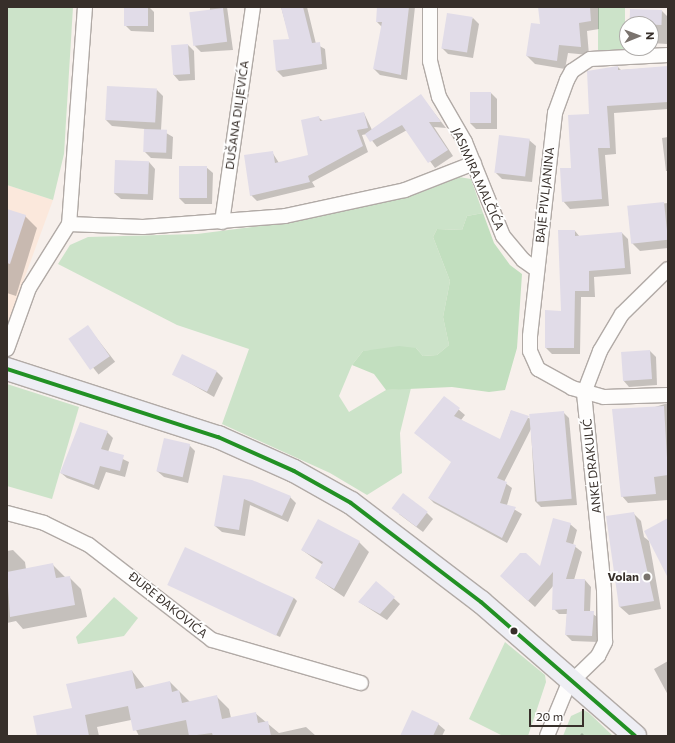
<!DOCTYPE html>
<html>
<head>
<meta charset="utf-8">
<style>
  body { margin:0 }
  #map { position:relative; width:675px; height:743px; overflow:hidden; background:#f7f0ec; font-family:Commissioner,sans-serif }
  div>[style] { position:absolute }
  .built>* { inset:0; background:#fbe8dc }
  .green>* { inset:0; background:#cce3c9; transform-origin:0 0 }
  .forest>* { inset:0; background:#c2dfbf }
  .shadow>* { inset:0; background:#0003; transform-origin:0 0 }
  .building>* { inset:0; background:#e1dce8; transform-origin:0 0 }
  .roads { filter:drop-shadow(1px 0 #b1aaa6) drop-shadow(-1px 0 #b1aaa6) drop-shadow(0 1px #b1aaa6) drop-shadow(0 -1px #b1aaa6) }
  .street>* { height:14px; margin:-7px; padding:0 7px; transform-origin:7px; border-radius:7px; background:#fefdfc }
  .primary>* { height:22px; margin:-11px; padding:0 11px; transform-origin:11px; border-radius:11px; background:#eeeef4 }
  .bus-1>* { height:4px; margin:-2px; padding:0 2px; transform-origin:2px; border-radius:2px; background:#229124 }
  .dots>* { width:11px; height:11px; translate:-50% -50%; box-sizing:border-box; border:2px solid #fff; border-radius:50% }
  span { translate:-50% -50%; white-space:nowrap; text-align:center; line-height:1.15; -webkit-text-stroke:3.5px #fff; paint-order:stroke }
  .street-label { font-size:12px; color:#372f2a }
  .poi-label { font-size:12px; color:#372f2a; font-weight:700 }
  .right { translate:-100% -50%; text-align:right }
  .frame { position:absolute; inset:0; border:8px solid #372f2a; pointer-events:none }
  .north { position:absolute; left:619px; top:16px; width:40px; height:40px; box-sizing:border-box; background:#fff; border:1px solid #afacaa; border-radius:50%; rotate:89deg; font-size:11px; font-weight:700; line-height:16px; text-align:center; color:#372f2a }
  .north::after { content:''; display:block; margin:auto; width:14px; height:18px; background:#7a736e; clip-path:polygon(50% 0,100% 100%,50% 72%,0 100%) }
  .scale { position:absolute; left:529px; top:709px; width:55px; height:18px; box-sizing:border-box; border:2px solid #372f2a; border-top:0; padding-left:5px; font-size:12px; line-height:14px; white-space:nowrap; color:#372f2a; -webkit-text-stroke:3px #fff; paint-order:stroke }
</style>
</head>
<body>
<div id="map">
  <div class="built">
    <div style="clip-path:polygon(7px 185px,53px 200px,7px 326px)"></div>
  </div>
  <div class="green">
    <div style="clip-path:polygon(7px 7px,73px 7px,64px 154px,53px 200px,7px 185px)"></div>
    <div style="left:598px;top:7px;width:27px;height:43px"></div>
    <div style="clip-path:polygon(459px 177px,471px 179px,483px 213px,467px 216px,462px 230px,437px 229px,433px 237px,450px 281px,443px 317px,449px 345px,437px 355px,423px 356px,416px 348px,363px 351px,352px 365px,339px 396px,349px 412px,386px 390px,411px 388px,400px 433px,402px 473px,367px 495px,330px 473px,222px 424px,249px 349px,177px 325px,58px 264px,70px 245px,88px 237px,197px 234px,275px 224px,422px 192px)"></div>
    <div style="clip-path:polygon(7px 384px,79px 407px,52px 499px,7px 486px)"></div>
    <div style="clip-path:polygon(114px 597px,138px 618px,124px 636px,78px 644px,76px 637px)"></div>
    <div style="clip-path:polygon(505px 642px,545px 675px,546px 682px,528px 736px,503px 736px,469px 719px)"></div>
    <div style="clip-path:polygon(584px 710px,589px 713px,613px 736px,563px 736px,571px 716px)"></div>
  </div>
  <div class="forest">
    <div style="clip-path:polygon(483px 213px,494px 243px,510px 265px,522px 274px,517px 348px,505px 390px,489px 392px,452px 387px,386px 390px,374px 374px,352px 365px,363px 351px,399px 346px,416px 348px,423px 356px,437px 355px,449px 345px,443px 317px,450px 281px,433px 237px,437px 229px,462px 230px,467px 216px)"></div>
  </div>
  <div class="shadow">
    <div style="clip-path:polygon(125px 7px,149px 7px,154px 12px,154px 32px,131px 31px,125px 25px)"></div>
    <div style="clip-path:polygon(210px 7px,227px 7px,233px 50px,201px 52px,195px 46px,190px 13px,210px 11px)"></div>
    <div style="clip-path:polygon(281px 7px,307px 7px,316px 44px,325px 49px,327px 69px,283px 77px,277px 71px,290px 39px)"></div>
    <div style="clip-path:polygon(378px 7px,415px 7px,407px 80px,380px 75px,374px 69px,382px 27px,377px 22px)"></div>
    <div style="clip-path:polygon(539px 7px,599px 7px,599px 29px,587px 31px,589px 55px,568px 53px,565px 69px,535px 64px,527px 56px,541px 25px)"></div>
    <div style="clip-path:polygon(662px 11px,668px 17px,667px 44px,651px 43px,651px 24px,631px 24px)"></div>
    <div style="clip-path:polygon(473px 18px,479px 24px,473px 58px,448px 54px,442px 48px)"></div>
    <div style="clip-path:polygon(188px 45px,194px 51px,195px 80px,179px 81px,173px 74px)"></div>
    <div style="clip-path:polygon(618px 67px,621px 70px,668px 67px,668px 109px,614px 113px,616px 154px,605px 155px,609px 206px,570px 209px,563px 201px,590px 115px,588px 72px)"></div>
    <div style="clip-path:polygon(157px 90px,163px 96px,161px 130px,173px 137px,172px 159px,151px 158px,145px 152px,145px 129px,112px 126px,106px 120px)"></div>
    <div style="clip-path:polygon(491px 93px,497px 99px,497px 129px,476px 129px,470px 123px)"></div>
    <div style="clip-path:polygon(421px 96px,446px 128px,434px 127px,453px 156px,435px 168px,407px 130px,377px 147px,367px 134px,362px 135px,368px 152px,312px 182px,315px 187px,257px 201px,251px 195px,272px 152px,279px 163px,309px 156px,318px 117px,323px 121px,364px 113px,372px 130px)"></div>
    <div style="clip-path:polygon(668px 137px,668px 171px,666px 171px,662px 138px)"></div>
    <div style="clip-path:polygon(529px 140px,536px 146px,532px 182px,502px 179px,496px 173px)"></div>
    <div style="clip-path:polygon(149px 162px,155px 169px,153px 200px,121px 199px,114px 193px)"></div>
    <div style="clip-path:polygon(206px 167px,213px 173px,212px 204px,185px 204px,179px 198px)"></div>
    <div style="clip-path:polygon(668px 203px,668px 248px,640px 251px,632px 243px,628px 207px)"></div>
    <div style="clip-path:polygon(7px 210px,25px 216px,37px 228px,16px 296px,7px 293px)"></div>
    <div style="clip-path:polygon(575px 231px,580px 237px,622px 233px,628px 239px,631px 274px,594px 277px,595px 297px,581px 297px,580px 354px,552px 354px,546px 348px,562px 312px)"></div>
    <div style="left:88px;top:327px;width:44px;height:21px;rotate:52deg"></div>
    <div style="clip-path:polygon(650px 351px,656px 357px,657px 385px,629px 387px,623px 380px)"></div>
    <div style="clip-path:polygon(217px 372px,223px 378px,214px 397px,174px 374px)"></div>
    <div style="clip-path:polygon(444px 397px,465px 415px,461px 420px,500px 441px,511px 411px,531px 419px,563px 412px,569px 418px,577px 505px,541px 507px,535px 501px,531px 429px,504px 482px,512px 488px,507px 505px,522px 514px,507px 543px,434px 503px,429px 498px,452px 462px,415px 433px)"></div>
    <div style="clip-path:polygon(668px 403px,668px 500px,628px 503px,622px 496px,655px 407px)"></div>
    <div style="clip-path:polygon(107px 432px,113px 438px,108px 452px,129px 462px,125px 477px,106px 472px,99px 490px,67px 478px,61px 473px)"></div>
    <div style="clip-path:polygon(189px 445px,195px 451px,188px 483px,164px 477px,157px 471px)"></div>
    <div style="clip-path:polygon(224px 476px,290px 497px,296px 503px,288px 522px,250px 505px,245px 536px,222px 532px,215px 526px)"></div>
    <div style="clip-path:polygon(427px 513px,433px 519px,423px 532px,399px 514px)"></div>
    <div style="clip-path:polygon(633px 513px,641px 521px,644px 537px,649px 541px,661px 609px,629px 615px,620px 607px,607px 517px)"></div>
    <div style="clip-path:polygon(570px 524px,577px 530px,573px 545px,582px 552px,574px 580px,585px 580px,591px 587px,590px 612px,600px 619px,598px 642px,572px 641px,566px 635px,567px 614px,559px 614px,553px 608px,554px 585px,535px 607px,501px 576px,541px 567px)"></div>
    <div style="clip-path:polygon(359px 542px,369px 552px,344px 597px,316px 578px,323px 565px,302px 550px)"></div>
    <div style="clip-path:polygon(13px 550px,25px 562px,26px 569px,52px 564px,65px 577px,69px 577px,81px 589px,87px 617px,23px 629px,16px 621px,7px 623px,7px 551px)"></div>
    <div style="clip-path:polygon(376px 582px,400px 604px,387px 620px,359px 602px)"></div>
    <div style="clip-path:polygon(169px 584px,294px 598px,297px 601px,280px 637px)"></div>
    <div style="clip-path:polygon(668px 661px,668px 695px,654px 669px)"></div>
    <div style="clip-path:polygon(132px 671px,145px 688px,170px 682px,190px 702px,216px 696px,229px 709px,231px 718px,255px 713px,279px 733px,306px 727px,316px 736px,139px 736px,131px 720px,97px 727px,99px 736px,38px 736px)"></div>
    <div style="clip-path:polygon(438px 724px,445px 730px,442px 736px,405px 736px)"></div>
    <div style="clip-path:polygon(582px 733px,585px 736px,579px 736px)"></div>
  </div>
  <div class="building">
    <div style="left:124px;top:7px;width:24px;height:19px"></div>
    <div style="clip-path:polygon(281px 7px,303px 7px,312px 43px,320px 42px,322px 64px,276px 71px,273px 40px,289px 39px)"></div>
    <div style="clip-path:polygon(377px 7px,409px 7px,401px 75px,373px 69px,382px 22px,376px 22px)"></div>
    <div style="clip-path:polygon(538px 7px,590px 7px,591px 21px,579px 23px,581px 47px,559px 45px,557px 61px,526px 56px,531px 23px,540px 24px)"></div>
    <div style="left:223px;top:8px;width:34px;height:34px;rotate:83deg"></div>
    <div style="left:630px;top:9px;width:32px;height:15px;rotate:2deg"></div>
    <div style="left:447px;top:13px;width:26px;height:36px;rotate:9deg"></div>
    <div style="left:188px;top:44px;width:30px;height:17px;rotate:86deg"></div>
    <div style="clip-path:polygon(618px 66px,618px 70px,668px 66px,668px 102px,607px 106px,610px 148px,598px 148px,602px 199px,562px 202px,560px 168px,571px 168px,568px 115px,589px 114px,587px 71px)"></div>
    <div style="left:107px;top:86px;width:50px;height:34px;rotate:3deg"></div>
    <div style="left:470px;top:92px;width:21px;height:31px"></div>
    <div style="clip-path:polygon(421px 94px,441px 122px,429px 122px,448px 150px,428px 163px,402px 125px,370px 142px,365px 134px)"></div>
    <div style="clip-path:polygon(364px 112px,368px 128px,357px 130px,363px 146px,308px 176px,310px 182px,250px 196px,244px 155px,273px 151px,275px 163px,308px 155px,301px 120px,319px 116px,320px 121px)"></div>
    <div style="left:144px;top:129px;width:23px;height:23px;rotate:2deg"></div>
    <div style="left:499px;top:135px;width:31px;height:38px;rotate:7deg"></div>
    <div style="left:115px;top:160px;width:34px;height:33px;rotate:2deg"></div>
    <div style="left:179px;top:166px;width:28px;height:32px"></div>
    <div style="left:664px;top:202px;width:38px;height:37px;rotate:84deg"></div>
    <div style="clip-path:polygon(7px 209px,26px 215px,10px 264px,7px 263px)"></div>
    <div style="clip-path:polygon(558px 230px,575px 230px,575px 236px,622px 232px,625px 268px,589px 271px,589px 291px,575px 291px,574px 348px,545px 348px,545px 310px,561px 311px)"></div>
    <div style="left:88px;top:325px;width:38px;height:24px;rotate:55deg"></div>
    <div style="left:650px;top:350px;width:29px;height:29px;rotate:86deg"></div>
    <div style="left:182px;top:354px;width:39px;height:23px;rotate:26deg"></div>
    <div style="clip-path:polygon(444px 396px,460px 408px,454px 416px,500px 439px,511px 410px,529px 416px,497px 478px,507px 482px,500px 503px,516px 507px,502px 538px,428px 498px,451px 462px,414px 433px)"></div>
    <div style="clip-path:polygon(664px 406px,668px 475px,654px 477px,656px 494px,621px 497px,612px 409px)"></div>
    <div style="left:564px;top:411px;width:88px;height:35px;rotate:85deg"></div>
    <div style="clip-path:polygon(80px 422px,108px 431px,101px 449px,124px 455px,120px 471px,100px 466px,94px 485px,60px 473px)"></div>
    <div style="left:164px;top:438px;width:27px;height:34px;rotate:13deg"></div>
    <div style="clip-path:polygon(223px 475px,252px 480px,291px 496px,282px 516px,244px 499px,239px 530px,214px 526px)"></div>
    <div style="left:403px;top:493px;width:31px;height:19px;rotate:37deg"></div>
    <div style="clip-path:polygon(634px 512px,654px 601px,619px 607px,606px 516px)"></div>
    <div style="clip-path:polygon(553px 518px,571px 523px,566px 542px,576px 545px,566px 579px,585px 579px,584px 611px,594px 611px,592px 636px,565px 635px,567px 609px,552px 610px,553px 572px,528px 601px,500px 576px,520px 553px,526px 553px,540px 566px)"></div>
    <div style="clip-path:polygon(668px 518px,668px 578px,644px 531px)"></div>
    <div style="clip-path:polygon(318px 519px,360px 541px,334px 589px,315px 578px,323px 562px,301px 550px)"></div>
    <div style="left:185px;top:547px;width:120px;height:42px;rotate:25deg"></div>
    <div style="clip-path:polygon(53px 563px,56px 578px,70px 576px,75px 605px,10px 617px,7px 572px)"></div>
    <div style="clip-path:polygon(376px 581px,395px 597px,380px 614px,358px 602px)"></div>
    <div style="clip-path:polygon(132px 670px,136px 689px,170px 681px,172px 692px,179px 690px,182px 703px,217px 695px,222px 719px,256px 712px,258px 723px,268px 721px,271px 736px,213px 736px,212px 733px,189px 736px,186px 720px,133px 731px,128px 706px,85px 715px,89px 736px,37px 736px,33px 716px,72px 708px,66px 684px)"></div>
    <div style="clip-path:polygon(412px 710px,439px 723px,433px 736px,400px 736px)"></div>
  </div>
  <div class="roads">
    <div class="street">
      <div style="left:85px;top:7px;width:218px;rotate:94.2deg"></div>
      <div style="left:69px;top:224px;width:74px;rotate:2.3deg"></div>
      <div style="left:143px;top:227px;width:142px;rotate:-4.4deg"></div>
      <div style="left:285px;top:216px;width:123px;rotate:-12.2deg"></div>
      <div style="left:405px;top:190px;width:74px;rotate:-21.4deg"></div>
      <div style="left:430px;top:7px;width:54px;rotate:90deg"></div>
      <div style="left:430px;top:61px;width:37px;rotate:76deg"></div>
      <div style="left:439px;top:97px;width:52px;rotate:60deg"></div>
      <div style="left:465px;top:142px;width:101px;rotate:68deg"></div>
      <div style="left:503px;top:236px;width:31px;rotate:50deg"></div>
      <div style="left:523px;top:260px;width:16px;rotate:35deg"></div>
      <div style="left:668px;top:55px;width:78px;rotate:177.1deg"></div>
      <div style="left:590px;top:59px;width:22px;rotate:146deg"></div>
      <div style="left:572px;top:71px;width:10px;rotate:119deg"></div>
      <div style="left:567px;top:80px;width:35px;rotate:110deg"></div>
      <div style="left:555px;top:113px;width:224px;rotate:96.4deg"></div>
      <div style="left:530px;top:336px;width:15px;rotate:90deg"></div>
      <div style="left:530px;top:351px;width:20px;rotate:66deg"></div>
      <div style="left:538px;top:369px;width:39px;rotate:29deg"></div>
      <div style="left:572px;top:388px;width:33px;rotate:16deg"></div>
      <div style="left:604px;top:397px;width:64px;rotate:-1.8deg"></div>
      <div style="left:222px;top:222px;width:217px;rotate:-81.8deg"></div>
      <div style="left:7px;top:349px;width:65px;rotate:-70.2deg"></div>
      <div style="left:29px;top:288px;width:75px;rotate:-58deg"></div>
      <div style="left:7px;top:513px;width:38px;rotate:15deg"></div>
      <div style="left:44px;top:523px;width:50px;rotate:26.1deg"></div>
      <div style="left:89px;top:545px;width:155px;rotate:37.7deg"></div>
      <div style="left:212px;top:640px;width:155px;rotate:16.1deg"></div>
      <div style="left:547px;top:736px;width:55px;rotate:-67.6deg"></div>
      <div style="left:568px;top:685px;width:42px;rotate:-44deg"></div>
      <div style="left:598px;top:656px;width:16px;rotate:-63deg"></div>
      <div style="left:605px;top:642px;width:52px;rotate:-91.1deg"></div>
      <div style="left:604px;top:590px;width:198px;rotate:-95.8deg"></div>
      <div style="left:584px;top:393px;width:45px;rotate:-69.1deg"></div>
      <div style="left:600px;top:351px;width:43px;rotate:-59.3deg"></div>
      <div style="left:622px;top:314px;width:64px;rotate:-44.4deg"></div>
    </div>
    <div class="primary">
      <div style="left:7px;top:369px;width:222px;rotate:17.9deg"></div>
      <div style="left:218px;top:437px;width:83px;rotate:24.1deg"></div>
      <div style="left:294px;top:471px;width:65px;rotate:29.3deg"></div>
      <div style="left:351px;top:503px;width:163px;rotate:37.3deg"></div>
      <div style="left:481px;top:602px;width:204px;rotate:41deg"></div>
    </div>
  </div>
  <div class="bus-1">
    <div style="left:7px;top:369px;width:222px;rotate:17.9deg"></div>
    <div style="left:218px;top:437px;width:83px;rotate:24.1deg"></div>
    <div style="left:294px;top:471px;width:65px;rotate:29.3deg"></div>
    <div style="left:351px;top:503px;width:163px;rotate:37.3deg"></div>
    <div style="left:481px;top:602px;width:204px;rotate:41deg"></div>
  </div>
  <div class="dots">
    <div style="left:647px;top:577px;background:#7a736e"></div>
    <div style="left:514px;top:631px;background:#372f2a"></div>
  </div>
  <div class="street-label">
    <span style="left:237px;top:115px;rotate:-82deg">DUŠANA DILJEVIĆA</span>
    <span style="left:478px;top:179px;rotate:66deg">JASIMIRA MALČIĆA</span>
    <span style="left:545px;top:195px;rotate:-84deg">BAJE PIVLJANINA</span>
    <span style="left:592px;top:466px;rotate:-96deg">ANKE DRAKULIĆ</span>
    <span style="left:168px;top:605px;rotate:39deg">ĐURE ĐAKOVIĆA</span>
  </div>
  <div class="poi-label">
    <span class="right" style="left:639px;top:577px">Volan</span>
  </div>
  <div class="frame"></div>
  <div class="north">N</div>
  <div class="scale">20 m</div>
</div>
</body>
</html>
